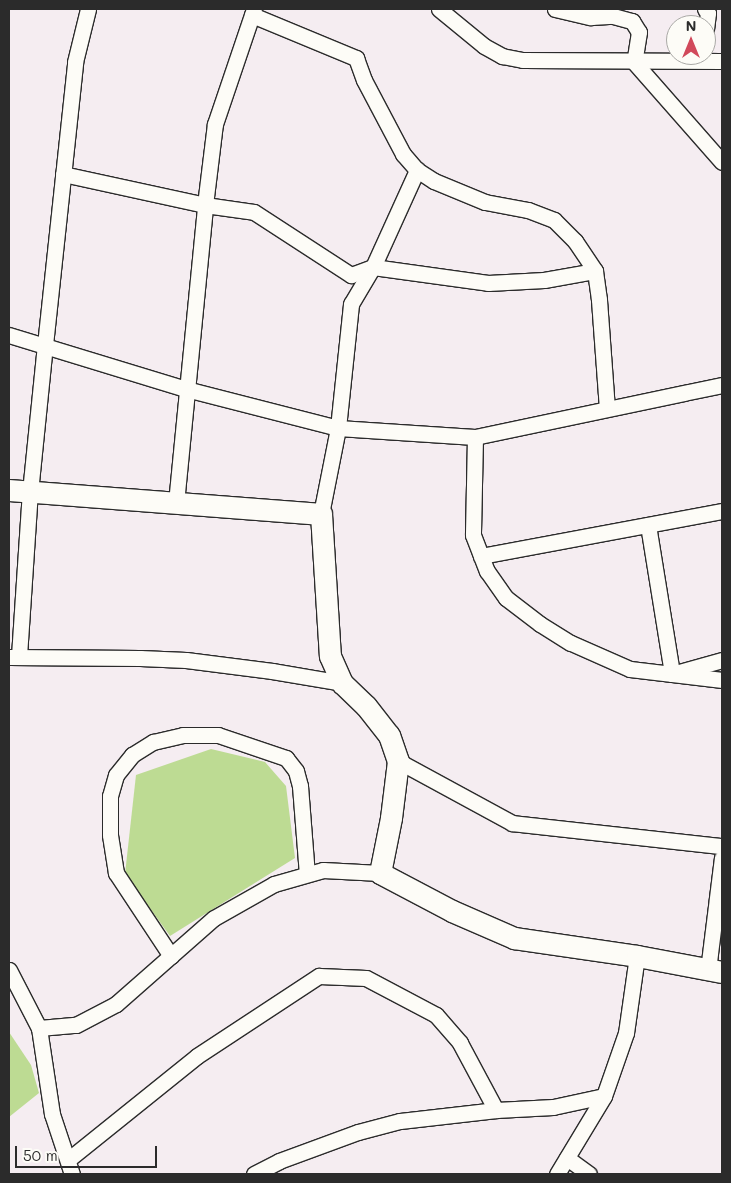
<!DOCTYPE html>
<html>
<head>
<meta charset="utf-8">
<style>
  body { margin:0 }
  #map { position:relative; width:731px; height:1183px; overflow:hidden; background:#f5edf1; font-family:Mali,sans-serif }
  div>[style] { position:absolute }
  .green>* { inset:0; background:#bddb93 }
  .roads { filter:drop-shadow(1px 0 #2b2b2b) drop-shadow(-1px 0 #2b2b2b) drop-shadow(0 1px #2b2b2b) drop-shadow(0 -1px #2b2b2b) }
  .street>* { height:15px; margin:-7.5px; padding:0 7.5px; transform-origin:7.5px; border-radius:7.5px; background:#fdfcf7 }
  .secondary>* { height:21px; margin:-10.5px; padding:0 10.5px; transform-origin:10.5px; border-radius:10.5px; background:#fdfcf7 }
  span { translate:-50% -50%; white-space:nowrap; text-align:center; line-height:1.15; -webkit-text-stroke:4.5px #fdfcf7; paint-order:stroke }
  .frame { position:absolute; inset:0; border:10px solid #2b2b2b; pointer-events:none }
  .north { position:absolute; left:666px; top:15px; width:50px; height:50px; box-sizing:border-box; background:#fdfcf7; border:1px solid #a9a8a5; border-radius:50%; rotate:0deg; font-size:14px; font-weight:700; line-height:20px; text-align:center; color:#2b2b2b }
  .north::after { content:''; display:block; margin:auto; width:18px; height:22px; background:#d1495b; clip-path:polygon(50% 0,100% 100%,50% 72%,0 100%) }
  .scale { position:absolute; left:15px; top:1146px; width:142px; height:22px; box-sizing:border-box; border:2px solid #2b2b2b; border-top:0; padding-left:6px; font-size:15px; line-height:18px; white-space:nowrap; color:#2b2b2b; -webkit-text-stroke:4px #fdfcf7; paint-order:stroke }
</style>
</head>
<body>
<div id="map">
  <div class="green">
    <div style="clip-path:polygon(211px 749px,265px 762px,286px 786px,295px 858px,170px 936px,125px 874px,136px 775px)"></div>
    <div style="clip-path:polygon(9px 1032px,31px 1065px,39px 1093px,9px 1117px)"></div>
  </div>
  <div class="roads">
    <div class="street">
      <div style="left:439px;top:9px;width:58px;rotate:39.4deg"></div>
      <div style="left:484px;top:46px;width:21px;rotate:29deg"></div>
      <div style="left:502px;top:56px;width:21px;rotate:11deg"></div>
      <div style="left:523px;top:60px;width:199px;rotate:0.3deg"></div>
      <div style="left:555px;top:9px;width:37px;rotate:13deg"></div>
      <div style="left:591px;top:17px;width:22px;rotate:-3deg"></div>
      <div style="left:613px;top:16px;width:20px;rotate:15deg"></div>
      <div style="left:632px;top:21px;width:13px;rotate:58deg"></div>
      <div style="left:639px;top:32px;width:30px;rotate:99deg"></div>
      <div style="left:634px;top:62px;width:133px;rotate:48.7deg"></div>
      <div style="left:705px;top:9px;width:5px;rotate:53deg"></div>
      <div style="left:708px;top:13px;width:16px;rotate:97deg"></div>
      <div style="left:252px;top:15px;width:113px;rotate:22.5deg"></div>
      <div style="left:356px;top:58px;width:23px;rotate:70deg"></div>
      <div style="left:364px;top:80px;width:84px;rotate:62.2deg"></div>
      <div style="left:403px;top:154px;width:21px;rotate:49deg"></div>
      <div style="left:417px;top:170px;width:20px;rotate:33deg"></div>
      <div style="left:434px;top:181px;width:55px;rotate:22.4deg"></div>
      <div style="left:485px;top:202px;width:44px;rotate:10.5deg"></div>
      <div style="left:528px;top:210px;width:28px;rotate:21deg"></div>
      <div style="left:554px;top:220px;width:30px;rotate:45deg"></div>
      <div style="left:575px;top:241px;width:36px;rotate:56deg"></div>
      <div style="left:595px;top:271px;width:29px;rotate:82deg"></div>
      <div style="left:599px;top:300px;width:108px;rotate:85.8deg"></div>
      <div style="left:63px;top:174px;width:145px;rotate:12.3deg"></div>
      <div style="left:205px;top:205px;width:49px;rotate:8.1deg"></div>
      <div style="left:254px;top:212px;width:116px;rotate:33deg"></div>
      <div style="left:351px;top:275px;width:23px;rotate:-20deg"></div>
      <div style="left:373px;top:267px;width:116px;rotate:7.9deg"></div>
      <div style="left:488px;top:283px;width:56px;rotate:-3.1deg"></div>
      <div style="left:544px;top:280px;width:52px;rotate:-10deg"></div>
      <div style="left:9px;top:335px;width:185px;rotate:17deg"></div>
      <div style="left:186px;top:389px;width:157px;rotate:14.4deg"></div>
      <div style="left:338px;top:428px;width:137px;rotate:3.8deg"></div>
      <div style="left:475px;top:437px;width:252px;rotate:-11.9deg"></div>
      <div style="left:475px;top:437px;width:98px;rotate:91.2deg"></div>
      <div style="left:473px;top:535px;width:39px;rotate:69deg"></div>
      <div style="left:487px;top:571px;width:33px;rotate:55deg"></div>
      <div style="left:506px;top:598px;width:43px;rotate:37.4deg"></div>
      <div style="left:540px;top:624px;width:36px;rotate:32deg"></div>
      <div style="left:571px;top:643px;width:64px;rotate:23.8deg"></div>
      <div style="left:630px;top:669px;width:93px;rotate:6.8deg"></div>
      <div style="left:176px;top:503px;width:299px;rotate:-84.4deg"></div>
      <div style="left:205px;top:205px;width:82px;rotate:-83deg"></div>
      <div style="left:215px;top:124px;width:121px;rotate:-71.3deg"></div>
      <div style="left:321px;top:514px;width:88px;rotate:-78.8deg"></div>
      <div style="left:338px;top:428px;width:125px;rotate:-84deg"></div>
      <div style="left:351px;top:304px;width:43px;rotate:-59.3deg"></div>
      <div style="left:373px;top:267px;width:107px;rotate:-65.6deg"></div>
      <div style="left:648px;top:525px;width:151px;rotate:80.8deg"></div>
      <div style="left:672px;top:674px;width:52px;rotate:-15.6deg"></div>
      <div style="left:481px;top:556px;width:245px;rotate:-10.6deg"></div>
      <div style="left:19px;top:656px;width:164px;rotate:-86.2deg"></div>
      <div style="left:30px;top:492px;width:148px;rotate:-84.2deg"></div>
      <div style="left:45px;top:345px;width:285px;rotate:-83.9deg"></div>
      <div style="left:75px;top:62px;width:55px;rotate:-76.2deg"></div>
      <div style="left:9px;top:657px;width:131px;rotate:0.4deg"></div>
      <div style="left:140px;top:658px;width:46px;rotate:2.5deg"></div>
      <div style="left:186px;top:660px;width:87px;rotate:7.3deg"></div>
      <div style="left:272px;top:671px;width:71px;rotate:9.7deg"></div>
      <div style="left:398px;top:761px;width:130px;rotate:28.5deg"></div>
      <div style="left:512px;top:823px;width:211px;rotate:6.3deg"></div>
      <div style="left:171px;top:956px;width:100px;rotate:-123.5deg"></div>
      <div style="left:116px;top:873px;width:38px;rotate:-99deg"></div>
      <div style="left:110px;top:835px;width:39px;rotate:-90deg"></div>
      <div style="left:110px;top:796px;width:22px;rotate:-74deg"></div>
      <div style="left:116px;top:775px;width:26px;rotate:-51deg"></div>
      <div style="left:132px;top:755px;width:25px;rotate:-32deg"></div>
      <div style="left:153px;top:742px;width:31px;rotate:-13deg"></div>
      <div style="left:183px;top:735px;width:35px"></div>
      <div style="left:218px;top:735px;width:72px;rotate:18.7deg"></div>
      <div style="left:286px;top:758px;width:16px;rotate:52deg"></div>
      <div style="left:296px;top:771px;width:16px;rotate:75deg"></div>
      <div style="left:300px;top:786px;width:88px;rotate:85.5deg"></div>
      <div style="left:9px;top:970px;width:65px;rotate:62.7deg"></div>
      <div style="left:39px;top:1028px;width:87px;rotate:81.4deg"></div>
      <div style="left:52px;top:1114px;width:63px;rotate:71.6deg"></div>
      <div style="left:708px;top:970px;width:113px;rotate:-82.9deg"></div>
      <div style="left:39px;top:1028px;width:37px;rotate:-5deg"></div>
      <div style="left:76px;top:1025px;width:45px;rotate:-27.7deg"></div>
      <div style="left:116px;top:1004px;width:130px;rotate:-41.3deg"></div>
      <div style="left:214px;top:918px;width:69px;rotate:-29.5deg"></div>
      <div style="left:274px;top:884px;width:51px;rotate:-15.9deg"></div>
      <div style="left:323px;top:870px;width:57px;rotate:3deg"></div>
      <div style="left:567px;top:1158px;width:27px;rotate:36deg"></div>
      <div style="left:69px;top:1159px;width:164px;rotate:-38.8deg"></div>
      <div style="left:197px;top:1056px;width:146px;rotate:-33.3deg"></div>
      <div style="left:319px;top:976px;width:47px;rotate:2.4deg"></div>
      <div style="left:366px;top:978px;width:79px;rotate:27.9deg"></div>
      <div style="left:436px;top:1015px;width:37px;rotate:49deg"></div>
      <div style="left:460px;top:1043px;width:76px;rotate:61.8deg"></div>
      <div style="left:254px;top:1174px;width:28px;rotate:-27deg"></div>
      <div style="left:279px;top:1161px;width:84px;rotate:-20.2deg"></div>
      <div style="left:358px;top:1132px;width:43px;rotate:-14.7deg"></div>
      <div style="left:400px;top:1121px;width:97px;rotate:-6.5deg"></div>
      <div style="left:496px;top:1110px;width:57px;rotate:-3deg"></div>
      <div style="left:553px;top:1107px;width:52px;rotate:-12.2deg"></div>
      <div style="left:557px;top:1174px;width:91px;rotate:-58.9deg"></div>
      <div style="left:604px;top:1096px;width:67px;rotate:-70.8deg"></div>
      <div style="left:626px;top:1033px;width:78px;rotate:-81.9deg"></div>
    </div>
    <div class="secondary">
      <div style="left:9px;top:490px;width:313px;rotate:4.4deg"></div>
      <div style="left:321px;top:514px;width:142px;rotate:86.4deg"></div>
      <div style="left:330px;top:656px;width:30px;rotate:66deg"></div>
      <div style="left:342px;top:683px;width:33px;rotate:44deg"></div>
      <div style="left:366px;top:706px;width:37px;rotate:52deg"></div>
      <div style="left:389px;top:735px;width:28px;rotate:71deg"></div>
      <div style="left:398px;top:761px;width:57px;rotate:97deg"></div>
      <div style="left:391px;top:818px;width:56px;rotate:101.3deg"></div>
      <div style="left:380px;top:873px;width:81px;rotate:27.8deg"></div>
      <div style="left:452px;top:911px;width:68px;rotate:23.5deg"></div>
      <div style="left:514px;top:938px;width:124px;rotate:8.3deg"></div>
      <div style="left:637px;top:956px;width:86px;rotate:10.7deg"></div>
    </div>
  </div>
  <div class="frame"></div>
  <div class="north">N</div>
  <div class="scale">50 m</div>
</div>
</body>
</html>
